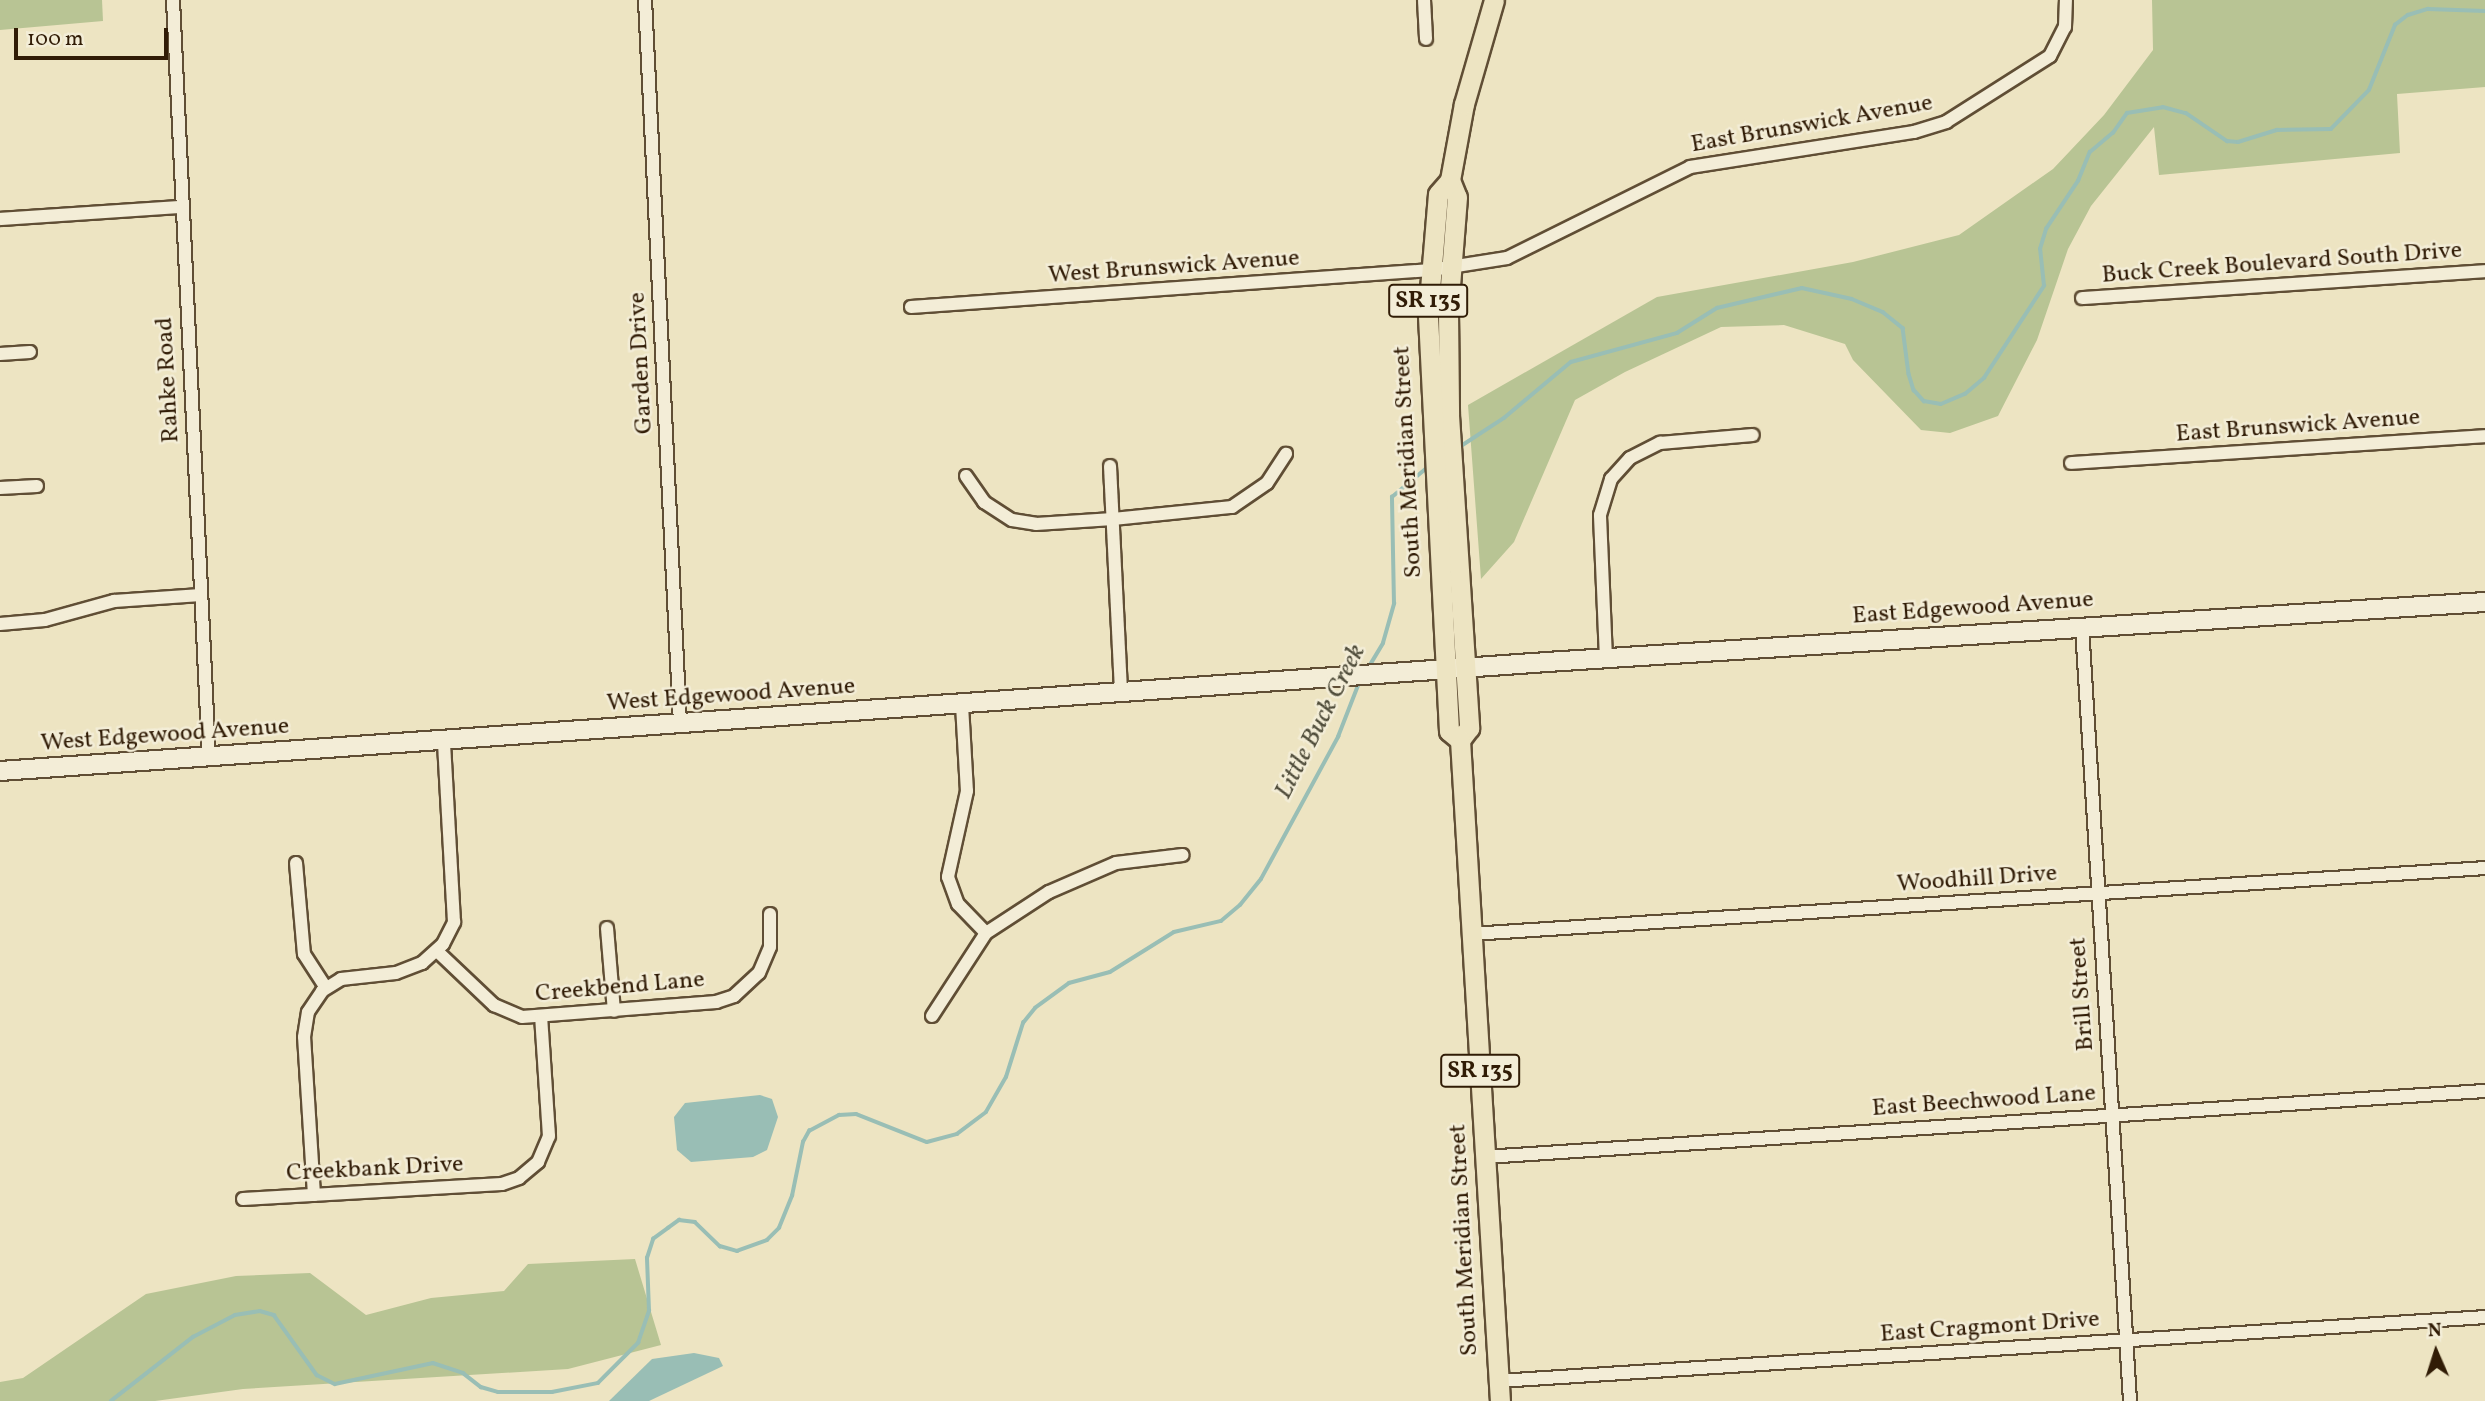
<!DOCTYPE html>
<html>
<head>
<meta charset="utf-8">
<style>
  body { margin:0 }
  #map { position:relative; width:2485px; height:1401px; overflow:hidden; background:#ede4c2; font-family:Vollkorn,serif }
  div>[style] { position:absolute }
  .green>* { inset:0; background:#b8c494 }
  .water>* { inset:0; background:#99beb5 }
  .stream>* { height:3.5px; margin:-1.75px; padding:0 1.75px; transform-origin:1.75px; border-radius:1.75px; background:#99beb5 }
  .roads { filter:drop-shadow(2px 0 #604e35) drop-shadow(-2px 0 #604e35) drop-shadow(0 2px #604e35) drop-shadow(0 -2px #604e35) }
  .minor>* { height:12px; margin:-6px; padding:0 6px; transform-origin:6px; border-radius:6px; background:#f3edd7 }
  .secondary>* { height:18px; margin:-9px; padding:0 9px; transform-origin:9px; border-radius:9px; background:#f3edd7 }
  .primary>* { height:19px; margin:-9.5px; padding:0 9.5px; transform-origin:9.5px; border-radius:9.5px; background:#ede4c2 }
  span { translate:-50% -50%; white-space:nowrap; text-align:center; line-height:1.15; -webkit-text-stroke:5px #f3edd7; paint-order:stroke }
  .shield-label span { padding:2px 5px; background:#f3edd7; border:2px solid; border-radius:5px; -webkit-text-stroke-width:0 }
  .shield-label { font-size:23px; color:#311c06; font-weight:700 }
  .street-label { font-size:24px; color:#311c06 }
  .water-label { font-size:26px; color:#504d3b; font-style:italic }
  .north { position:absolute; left:2401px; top:1317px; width:70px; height:70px; -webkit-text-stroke:5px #f3edd7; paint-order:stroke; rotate:357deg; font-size:19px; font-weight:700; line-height:28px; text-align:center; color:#311c06 }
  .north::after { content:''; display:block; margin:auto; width:24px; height:32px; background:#311c06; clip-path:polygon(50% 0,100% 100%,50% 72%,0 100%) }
  .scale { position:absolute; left:14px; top:28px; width:154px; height:32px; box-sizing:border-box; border:4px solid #311c06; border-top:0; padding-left:9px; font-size:21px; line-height:24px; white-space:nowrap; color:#311c06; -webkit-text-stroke:5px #f3edd7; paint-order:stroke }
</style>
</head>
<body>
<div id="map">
  <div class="green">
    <div style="clip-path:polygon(0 0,102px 0,103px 21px,0 30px)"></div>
    <div style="clip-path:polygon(2152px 0,2485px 0,2485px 87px,2397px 94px,2400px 153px,2159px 175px,2154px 127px,2091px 206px,2068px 249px,2037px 340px,1998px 416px,1950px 433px,1921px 430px,1853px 360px,1845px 344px,1784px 325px,1721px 327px,1625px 372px,1575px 400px,1514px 542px,1481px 579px,1468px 405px,1657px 297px,1853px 262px,1959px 235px,2053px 169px,2104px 115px,2153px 50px)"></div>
    <div style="clip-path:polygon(635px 1259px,661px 1345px,568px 1369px,243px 1389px,155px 1401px,0 1401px,0 1382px,23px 1378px,146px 1294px,236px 1276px,310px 1273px,366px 1315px,431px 1298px,504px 1291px,528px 1264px)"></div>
  </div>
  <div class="water">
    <div style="clip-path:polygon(760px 1095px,772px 1099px,778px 1117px,767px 1150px,753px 1157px,691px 1162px,677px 1150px,674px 1117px,685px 1103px)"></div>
    <div style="clip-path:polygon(694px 1353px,719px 1358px,723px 1366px,649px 1401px,609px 1401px,652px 1359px)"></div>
  </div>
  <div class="stream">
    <div style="left:1458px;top:448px;width:55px;rotate:-33.1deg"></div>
    <div style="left:1504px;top:418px;width:87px;rotate:-39.9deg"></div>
    <div style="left:1571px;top:362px;width:110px;rotate:-15.3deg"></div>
    <div style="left:1677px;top:333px;width:47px;rotate:-32deg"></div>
    <div style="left:1717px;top:308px;width:87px;rotate:-13.2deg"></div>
    <div style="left:1802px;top:288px;width:51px;rotate:12.4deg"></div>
    <div style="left:1852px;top:299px;width:34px;rotate:23deg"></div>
    <div style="left:1883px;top:312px;width:26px;rotate:39deg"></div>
    <div style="left:1903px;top:328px;width:46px;rotate:82.6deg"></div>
    <div style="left:1909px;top:374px;width:17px;rotate:73deg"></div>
    <div style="left:1914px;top:390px;width:15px;rotate:48deg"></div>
    <div style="left:1924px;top:401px;width:17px;rotate:10deg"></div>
    <div style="left:1941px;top:404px;width:26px;rotate:-23deg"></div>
    <div style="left:1965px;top:394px;width:25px;rotate:-40deg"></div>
    <div style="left:1984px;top:378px;width:110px;rotate:-56.9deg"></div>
    <div style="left:2044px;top:286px;width:37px;rotate:-96deg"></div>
    <div style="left:2040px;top:249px;width:21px;rotate:-73deg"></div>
    <div style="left:2046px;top:229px;width:58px;rotate:-56.3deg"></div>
    <div style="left:2078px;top:181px;width:31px;rotate:-68deg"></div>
    <div style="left:2090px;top:152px;width:30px;rotate:-40deg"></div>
    <div style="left:2113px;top:133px;width:24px;rotate:-55deg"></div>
    <div style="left:2127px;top:113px;width:36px;rotate:-9deg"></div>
    <div style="left:2163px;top:107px;width:24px;rotate:15deg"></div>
    <div style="left:2186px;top:113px;width:50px;rotate:34.3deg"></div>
    <div style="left:2227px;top:141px;width:11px;rotate:5deg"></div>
    <div style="left:2238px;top:142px;width:41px;rotate:-17.1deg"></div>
    <div style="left:2277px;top:130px;width:54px;rotate:-1.1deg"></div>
    <div style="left:2331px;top:129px;width:54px;rotate:-45.7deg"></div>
    <div style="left:2369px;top:90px;width:70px;rotate:-68.2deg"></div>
    <div style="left:2395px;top:25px;width:16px;rotate:-38deg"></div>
    <div style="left:2408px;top:15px;width:21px;rotate:-17deg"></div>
    <div style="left:2428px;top:9px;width:57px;rotate:2deg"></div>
    <div style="left:1367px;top:670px;width:31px;rotate:-59deg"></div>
    <div style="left:1383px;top:643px;width:41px;rotate:-74.2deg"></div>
    <div style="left:1394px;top:604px;width:107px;rotate:-91.1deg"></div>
    <div style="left:1392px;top:497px;width:47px;rotate:-39.8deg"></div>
    <div style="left:111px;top:1401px;width:104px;rotate:-38deg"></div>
    <div style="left:193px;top:1337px;width:47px;rotate:-27.6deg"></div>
    <div style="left:235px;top:1315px;width:25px;rotate:-9deg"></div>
    <div style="left:260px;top:1311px;width:15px;rotate:16deg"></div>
    <div style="left:274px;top:1315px;width:74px;rotate:54.4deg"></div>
    <div style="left:317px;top:1375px;width:20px;rotate:27deg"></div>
    <div style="left:335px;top:1384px;width:100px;rotate:-12.1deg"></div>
    <div style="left:433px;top:1363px;width:32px;rotate:18deg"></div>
    <div style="left:463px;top:1373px;width:23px;rotate:38deg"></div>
    <div style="left:481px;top:1387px;width:18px;rotate:16deg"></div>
    <div style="left:498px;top:1392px;width:54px"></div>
    <div style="left:552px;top:1392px;width:47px;rotate:-11.1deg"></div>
    <div style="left:598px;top:1383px;width:57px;rotate:-45deg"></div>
    <div style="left:638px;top:1343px;width:34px;rotate:-71deg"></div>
    <div style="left:649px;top:1311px;width:53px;rotate:-92.2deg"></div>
    <div style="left:647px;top:1258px;width:20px;rotate:-72deg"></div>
    <div style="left:653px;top:1239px;width:19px;rotate:-36deg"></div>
    <div style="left:668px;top:1228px;width:14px;rotate:-36deg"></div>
    <div style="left:679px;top:1220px;width:16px;rotate:7deg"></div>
    <div style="left:695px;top:1222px;width:35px;rotate:44deg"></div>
    <div style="left:720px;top:1246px;width:18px;rotate:16deg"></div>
    <div style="left:737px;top:1251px;width:32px;rotate:-20deg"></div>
    <div style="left:767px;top:1240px;width:17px;rotate:-45deg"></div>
    <div style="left:779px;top:1228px;width:35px;rotate:-68deg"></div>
    <div style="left:792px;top:1196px;width:55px;rotate:-78.5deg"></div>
    <div style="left:803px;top:1142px;width:13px;rotate:-61deg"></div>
    <div style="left:809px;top:1131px;width:34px;rotate:-28deg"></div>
    <div style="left:839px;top:1115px;width:17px;rotate:-3deg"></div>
    <div style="left:856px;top:1114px;width:76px;rotate:21.5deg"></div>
    <div style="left:927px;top:1142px;width:31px;rotate:-15deg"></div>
    <div style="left:957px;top:1134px;width:36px;rotate:-37deg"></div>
    <div style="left:986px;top:1112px;width:40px;rotate:-60.3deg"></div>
    <div style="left:1006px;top:1077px;width:57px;rotate:-72.5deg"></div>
    <div style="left:1023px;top:1023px;width:19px;rotate:-51deg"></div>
    <div style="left:1035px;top:1008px;width:42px;rotate:-36.3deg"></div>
    <div style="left:1069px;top:983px;width:42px;rotate:-15deg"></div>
    <div style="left:1110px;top:972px;width:75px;rotate:-32deg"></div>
    <div style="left:1174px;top:932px;width:48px;rotate:-13.2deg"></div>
    <div style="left:1221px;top:921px;width:25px;rotate:-40deg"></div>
    <div style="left:1240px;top:905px;width:33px;rotate:-51deg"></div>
    <div style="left:1261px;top:879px;width:162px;rotate:-61.5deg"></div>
    <div style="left:1338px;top:737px;width:58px;rotate:-68.7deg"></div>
  </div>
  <div class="roads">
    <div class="minor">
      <div style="left:173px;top:0;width:760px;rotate:87.28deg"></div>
      <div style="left:645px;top:0;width:725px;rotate:87.23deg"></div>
      <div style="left:1424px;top:0;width:39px;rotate:87deg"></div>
      <div style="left:0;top:219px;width:181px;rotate:-3.8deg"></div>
      <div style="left:2082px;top:298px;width:404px;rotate:-3.8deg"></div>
      <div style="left:911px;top:307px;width:521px;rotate:-4.07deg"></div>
      <div style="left:1431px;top:270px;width:77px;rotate:-9deg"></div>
      <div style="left:1507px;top:258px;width:204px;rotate:-26.4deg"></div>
      <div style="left:1690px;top:167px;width:227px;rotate:-8.9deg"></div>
      <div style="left:1914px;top:132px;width:34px;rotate:-17deg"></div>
      <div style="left:1946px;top:122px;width:123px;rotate:-32.4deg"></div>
      <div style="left:2050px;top:56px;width:33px;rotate:-63deg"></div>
      <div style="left:2065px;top:27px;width:27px;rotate:-88deg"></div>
      <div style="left:0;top:354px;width:30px;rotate:-4deg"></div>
      <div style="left:2071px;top:463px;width:415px;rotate:-3.7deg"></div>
      <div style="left:1110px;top:466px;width:227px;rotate:87.2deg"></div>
      <div style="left:966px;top:476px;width:32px;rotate:55deg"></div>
      <div style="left:984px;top:502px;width:33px;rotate:33deg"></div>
      <div style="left:1012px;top:520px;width:24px;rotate:9deg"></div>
      <div style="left:1036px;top:524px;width:77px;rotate:-3.7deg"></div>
      <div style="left:1113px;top:519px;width:120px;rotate:-5.8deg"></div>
      <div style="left:1232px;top:507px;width:42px;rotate:-34.4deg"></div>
      <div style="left:1267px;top:483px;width:35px;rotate:-57deg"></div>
      <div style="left:0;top:488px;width:37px;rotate:-3deg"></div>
      <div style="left:0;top:624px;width:45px;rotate:-5.1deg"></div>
      <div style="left:45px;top:620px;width:72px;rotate:-15.4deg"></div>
      <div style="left:114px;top:601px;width:87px;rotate:-3.9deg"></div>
      <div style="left:2082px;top:627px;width:775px;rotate:86.45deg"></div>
      <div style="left:1606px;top:659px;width:144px;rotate:-92.4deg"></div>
      <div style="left:1600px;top:515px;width:38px;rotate:-73deg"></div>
      <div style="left:1611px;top:479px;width:28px;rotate:-48deg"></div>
      <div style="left:1630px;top:458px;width:34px;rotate:-27deg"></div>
      <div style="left:1660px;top:443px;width:93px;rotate:-4.9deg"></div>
      <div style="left:962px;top:705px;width:86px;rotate:86.7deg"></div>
      <div style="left:967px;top:791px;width:88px;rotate:102.5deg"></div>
      <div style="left:948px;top:877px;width:29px;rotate:70deg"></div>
      <div style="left:958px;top:904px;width:40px;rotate:46deg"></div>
      <div style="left:296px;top:863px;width:91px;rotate:85deg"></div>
      <div style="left:304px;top:954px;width:40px;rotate:57.1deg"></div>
      <div style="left:607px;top:928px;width:83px;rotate:85.2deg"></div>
      <div style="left:1471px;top:934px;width:1016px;rotate:-3.72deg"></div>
      <div style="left:437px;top:951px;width:79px;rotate:43.5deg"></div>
      <div style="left:494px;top:1005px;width:30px;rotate:23deg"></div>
      <div style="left:522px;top:1017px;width:195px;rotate:-4.4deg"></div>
      <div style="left:716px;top:1002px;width:19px;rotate:-18deg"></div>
      <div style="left:734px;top:996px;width:34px;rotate:-43deg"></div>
      <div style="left:759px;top:973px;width:28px;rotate:-67deg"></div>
      <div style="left:770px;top:947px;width:33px;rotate:-90deg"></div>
      <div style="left:932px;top:1016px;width:99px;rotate:-57deg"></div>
      <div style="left:986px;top:933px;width:75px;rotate:-33.1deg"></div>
      <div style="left:1049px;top:892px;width:73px;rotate:-23.4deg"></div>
      <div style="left:1116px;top:863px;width:67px;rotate:-6.8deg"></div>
      <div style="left:1485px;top:1157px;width:1002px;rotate:-3.78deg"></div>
      <div style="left:314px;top:1195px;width:158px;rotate:-93.6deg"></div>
      <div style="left:304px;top:1037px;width:25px;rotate:-81deg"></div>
      <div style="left:308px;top:1012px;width:25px;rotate:-56deg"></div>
      <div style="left:322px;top:991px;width:22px;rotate:-32deg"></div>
      <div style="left:341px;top:979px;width:55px;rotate:-6.2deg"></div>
      <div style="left:396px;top:973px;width:28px;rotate:-21deg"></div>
      <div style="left:422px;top:963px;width:28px;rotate:-42deg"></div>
      <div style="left:443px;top:944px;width:25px;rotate:-63deg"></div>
      <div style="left:454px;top:922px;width:181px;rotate:-93.2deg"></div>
      <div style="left:243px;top:1199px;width:259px;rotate:-3.3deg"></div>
      <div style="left:502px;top:1184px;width:18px;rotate:-19deg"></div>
      <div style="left:519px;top:1178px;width:25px;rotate:-40deg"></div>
      <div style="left:538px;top:1162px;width:28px;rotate:-67deg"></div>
      <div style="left:549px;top:1136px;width:119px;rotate:-93.8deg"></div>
      <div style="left:1499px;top:1381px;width:988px;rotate:-3.71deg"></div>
    </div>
    <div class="secondary">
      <div style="left:0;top:771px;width:1551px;rotate:-4.03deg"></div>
      <div style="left:1547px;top:662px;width:940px;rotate:-3.66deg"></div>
    </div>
    <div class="primary">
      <div style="left:1450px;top:180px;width:18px;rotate:68deg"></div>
      <div style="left:1457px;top:197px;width:115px;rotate:94.5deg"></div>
      <div style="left:1448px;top:312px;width:103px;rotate:89.4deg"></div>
      <div style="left:1449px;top:415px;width:314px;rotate:86.3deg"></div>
      <div style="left:1469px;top:728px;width:15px;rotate:127deg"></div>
      <div style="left:1460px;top:740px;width:662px;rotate:86.54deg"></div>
      <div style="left:1460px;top:740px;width:14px;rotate:-141deg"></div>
      <div style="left:1449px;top:731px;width:419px;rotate:-92.9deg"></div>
      <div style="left:1428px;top:313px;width:119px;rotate:-85.2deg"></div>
      <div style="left:1438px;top:194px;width:18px;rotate:-49deg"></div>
      <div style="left:1450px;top:180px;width:77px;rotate:-79.6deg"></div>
      <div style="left:1464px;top:104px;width:108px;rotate:-73.9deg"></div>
    </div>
  </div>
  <div class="shield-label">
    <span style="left:1428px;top:301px">SR 135</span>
    <span style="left:1480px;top:1071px">SR 135</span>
  </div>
  <div class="street-label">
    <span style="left:1812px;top:125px;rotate:-10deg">East Brunswick Avenue</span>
    <span style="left:2282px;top:264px;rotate:-4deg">Buck Creek Boulevard South Drive</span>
    <span style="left:1174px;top:268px;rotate:-4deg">West Brunswick Avenue</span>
    <span style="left:642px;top:363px;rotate:-93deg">Garden Drive</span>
    <span style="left:169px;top:380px;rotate:-93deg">Rahke Road</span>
    <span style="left:2298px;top:427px;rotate:-4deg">East Brunswick Avenue</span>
    <span style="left:1409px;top:462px;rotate:-93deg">South Meridian Street</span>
    <span style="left:1973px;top:609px;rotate:-4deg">East Edgewood Avenue</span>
    <span style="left:731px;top:696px;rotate:-4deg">West Edgewood Avenue</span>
    <span style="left:165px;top:736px;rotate:-4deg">West Edgewood Avenue</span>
    <span style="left:1977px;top:880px;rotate:-4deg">Woodhill Drive</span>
    <span style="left:620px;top:988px;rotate:-5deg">Creekbend Lane</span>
    <span style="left:2083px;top:994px;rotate:-94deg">Brill Street</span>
    <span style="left:1984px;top:1102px;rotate:-4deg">East Beechwood Lane</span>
    <span style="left:375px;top:1170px;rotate:-3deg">Creekbank Drive</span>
    <span style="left:1465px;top:1240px;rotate:-93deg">South Meridian Street</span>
    <span style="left:1990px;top:1328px;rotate:-4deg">East Cragmont Drive</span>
  </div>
  <div class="water-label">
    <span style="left:1321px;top:722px;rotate:-63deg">Little Buck Creek</span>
  </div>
  <div class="north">N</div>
  <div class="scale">100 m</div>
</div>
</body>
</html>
